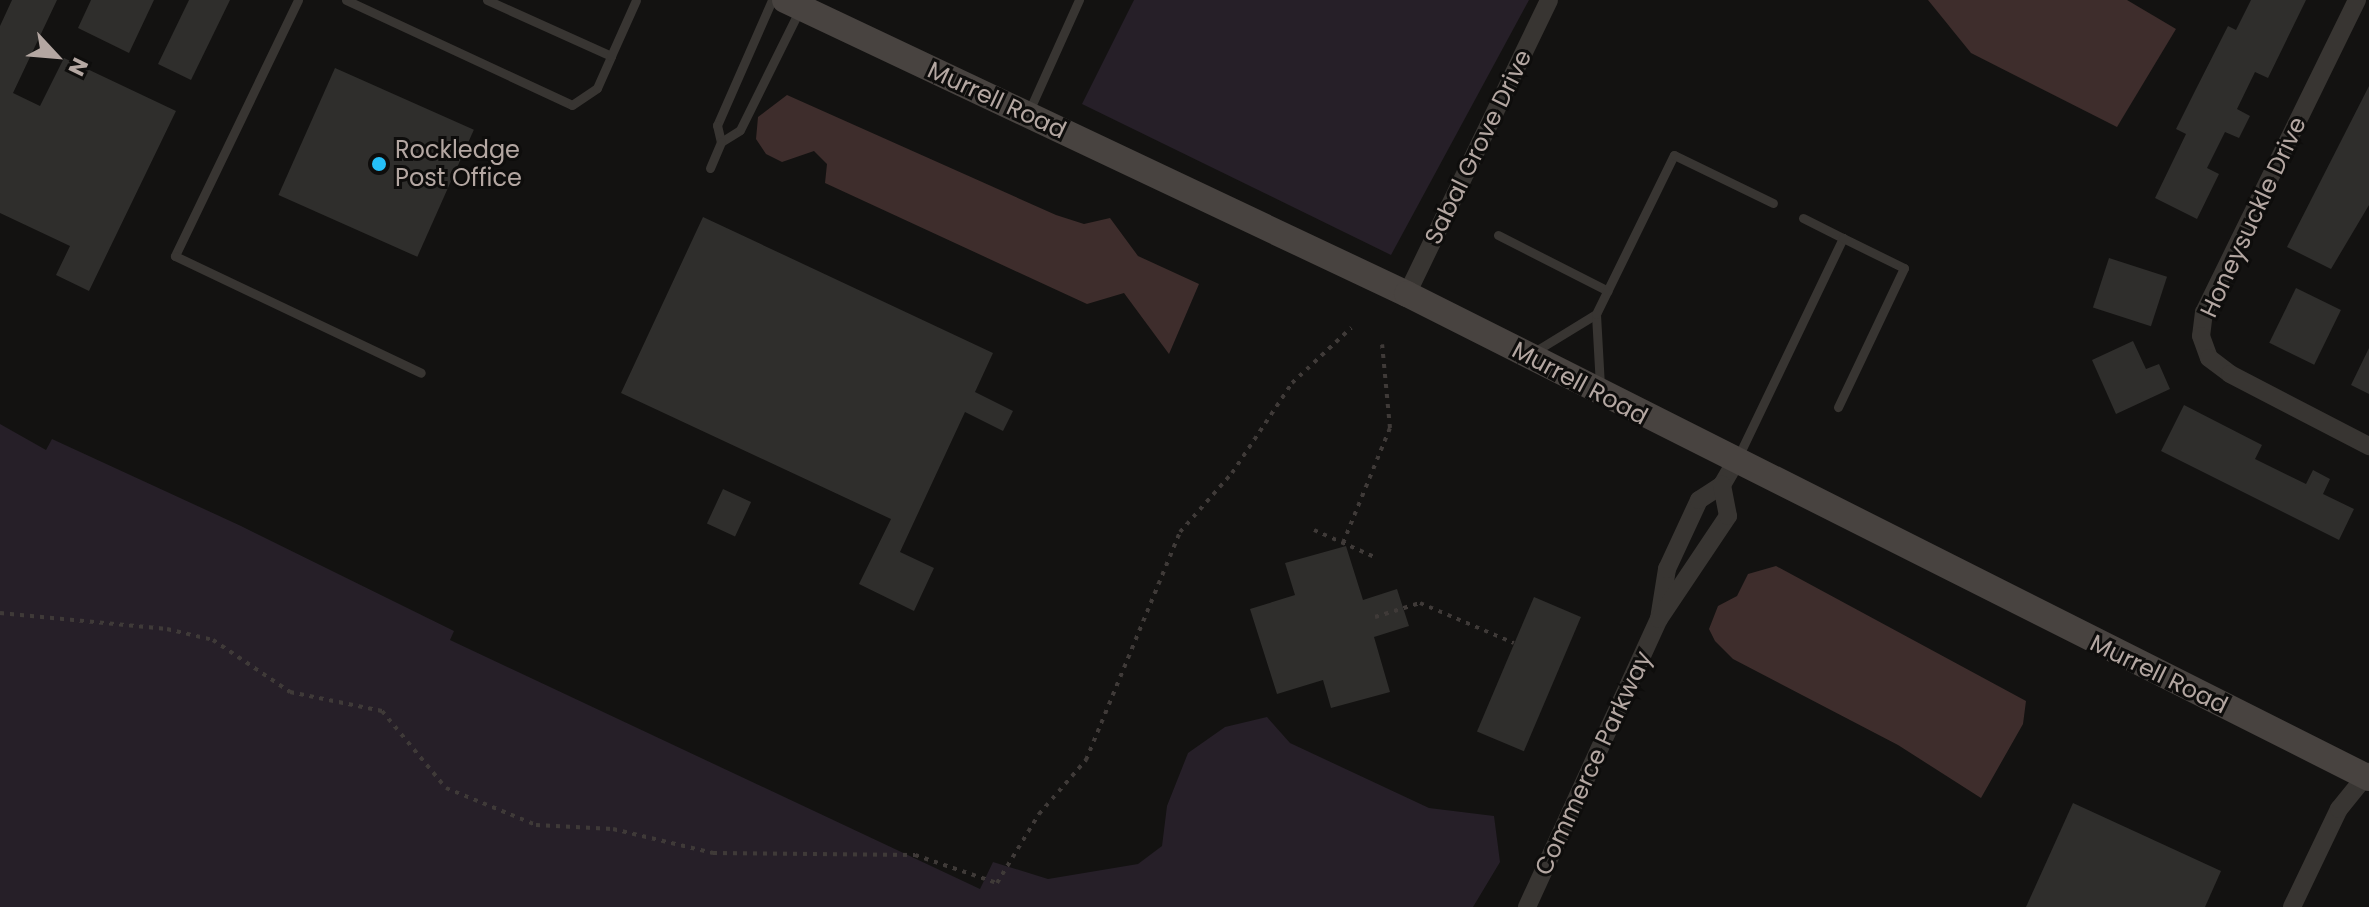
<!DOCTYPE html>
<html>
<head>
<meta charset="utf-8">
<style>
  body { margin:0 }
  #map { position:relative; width:2369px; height:907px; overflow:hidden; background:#131211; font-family:Poppins,sans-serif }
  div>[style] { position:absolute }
  .green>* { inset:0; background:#261f28 }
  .water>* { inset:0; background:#3e2d2c }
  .building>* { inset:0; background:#2f2e2c; transform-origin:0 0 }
  .path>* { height:4px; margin-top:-2px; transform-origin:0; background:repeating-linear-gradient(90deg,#3f3a38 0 4px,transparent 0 10px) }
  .lane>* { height:9px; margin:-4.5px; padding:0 4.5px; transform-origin:4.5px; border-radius:4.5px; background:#383532 }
  .street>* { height:18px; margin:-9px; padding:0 9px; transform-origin:9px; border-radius:9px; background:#383532 }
  .secondary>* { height:26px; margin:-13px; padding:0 13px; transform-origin:13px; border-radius:13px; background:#484340 }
  .dots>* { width:22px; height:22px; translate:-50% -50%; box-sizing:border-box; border:4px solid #0e0d0c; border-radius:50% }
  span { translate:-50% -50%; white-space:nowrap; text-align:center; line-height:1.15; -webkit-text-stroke:6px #0e0d0c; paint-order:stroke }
  .street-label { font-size:24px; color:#b4a7a2 }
  .poi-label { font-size:24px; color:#b4a7a2 }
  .left { translate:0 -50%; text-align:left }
  .north { position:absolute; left:16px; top:16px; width:80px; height:80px; -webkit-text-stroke:6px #0e0d0c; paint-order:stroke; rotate:116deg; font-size:22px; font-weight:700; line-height:32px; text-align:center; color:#b4a7a2 }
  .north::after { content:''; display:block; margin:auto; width:28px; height:36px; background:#b4a7a2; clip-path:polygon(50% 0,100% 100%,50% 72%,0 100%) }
</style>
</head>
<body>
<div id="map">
  <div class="green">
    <div style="clip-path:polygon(1134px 0,1529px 0,1391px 255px,1082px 104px)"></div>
    <div style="clip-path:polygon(0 424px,46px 450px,52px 439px,241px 526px,454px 631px,450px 640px,980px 889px,993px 862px,1048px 879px,1138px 864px,1162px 846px,1167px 806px,1188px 753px,1225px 727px,1267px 717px,1290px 743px,1429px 808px,1494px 816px,1500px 862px,1473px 907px,0 907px)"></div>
  </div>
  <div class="water">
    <div style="clip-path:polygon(1928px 0,2127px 0,2176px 29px,2117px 127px,1971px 53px)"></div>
    <div style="clip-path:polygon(787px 95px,1056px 215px,1084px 224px,1110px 218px,1138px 256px,1199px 284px,1169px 354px,1124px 293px,1087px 304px,825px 183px,827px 164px,814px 151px,782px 162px,766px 154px,756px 139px,758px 117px)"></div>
    <div style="clip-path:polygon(1776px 566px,2026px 701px,2023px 724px,1981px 798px,1898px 745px,1733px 659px,1715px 641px,1709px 629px,1718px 606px,1737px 596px,1748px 574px)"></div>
  </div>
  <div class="building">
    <div style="clip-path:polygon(12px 0,57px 0,13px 93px,40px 106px,64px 58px,176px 111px,89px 291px,56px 275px,70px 246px,0 213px,0 26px)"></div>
    <div style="clip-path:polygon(91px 0,154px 0,129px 53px,78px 28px)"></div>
    <div style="clip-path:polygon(189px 0,230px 0,191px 80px,158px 64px)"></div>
    <div style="clip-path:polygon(2251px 0,2306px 0,2268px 78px,2255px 72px,2237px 109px,2250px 116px,2239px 138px,2225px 132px,2207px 168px,2219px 174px,2197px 219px,2155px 198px,2186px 134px,2176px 129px,2196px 89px,2228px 26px,2236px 30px)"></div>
    <div style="left:335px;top:68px;width:152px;height:139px;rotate:24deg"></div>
    <div style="clip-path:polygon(2369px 86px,2369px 205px,2331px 269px,2287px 247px)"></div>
    <div style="clip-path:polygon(703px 217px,993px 353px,975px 392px,1013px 411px,1003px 431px,965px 412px,900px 552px,934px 568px,914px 611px,859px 584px,891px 519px,621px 393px)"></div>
    <div style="left:2109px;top:258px;width:61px;height:52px;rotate:18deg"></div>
    <div style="left:2296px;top:288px;width:50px;height:61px;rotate:26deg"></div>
    <div style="clip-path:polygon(2133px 341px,2146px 369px,2159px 364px,2170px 389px,2116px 414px,2092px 360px)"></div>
    <div style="clip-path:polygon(2369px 348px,2369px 394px,2351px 385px)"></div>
    <div style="clip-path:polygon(2184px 405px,2262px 445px,2255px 459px,2306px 484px,2313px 470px,2330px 479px,2323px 494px,2354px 509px,2339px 540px,2161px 451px)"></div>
    <div style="left:723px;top:489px;width:31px;height:38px;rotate:25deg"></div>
    <div style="clip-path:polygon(1346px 546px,1363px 600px,1397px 589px,1409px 626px,1374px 637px,1390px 692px,1331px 708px,1323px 680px,1277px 694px,1250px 609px,1295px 595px,1285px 563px)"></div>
    <div style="left:1534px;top:597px;width:51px;height:146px;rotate:23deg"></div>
    <div style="clip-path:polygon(2073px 803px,2221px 871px,2205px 907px,2026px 907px)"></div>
  </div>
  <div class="path">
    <div style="left:1314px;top:530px;width:69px;rotate:24deg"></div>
    <div style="left:1343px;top:543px;width:124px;rotate:-67.8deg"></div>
    <div style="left:1390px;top:428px;width:84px;rotate:-95.4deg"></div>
    <div style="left:0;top:613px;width:168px;rotate:5.5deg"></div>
    <div style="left:167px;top:629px;width:47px;rotate:13.4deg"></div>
    <div style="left:213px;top:640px;width:93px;rotate:34deg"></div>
    <div style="left:290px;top:692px;width:94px;rotate:11.7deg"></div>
    <div style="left:382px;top:711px;width:100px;rotate:50.3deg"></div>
    <div style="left:446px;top:788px;width:97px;rotate:22.3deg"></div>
    <div style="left:536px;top:825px;width:77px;rotate:3deg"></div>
    <div style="left:613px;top:829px;width:103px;rotate:13.5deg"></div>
    <div style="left:713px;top:853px;width:202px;rotate:0.6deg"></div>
    <div style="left:915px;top:855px;width:87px;rotate:18.9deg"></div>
    <div style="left:997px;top:883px;width:81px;rotate:-58.7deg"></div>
    <div style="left:1039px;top:814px;width:72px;rotate:-49deg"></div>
    <div style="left:1086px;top:760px;width:247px;rotate:-67.6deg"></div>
    <div style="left:1180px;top:532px;width:79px;rotate:-48.6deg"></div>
    <div style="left:1232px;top:473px;width:108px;rotate:-56.3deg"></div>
    <div style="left:1292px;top:383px;width:81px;rotate:-43deg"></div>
    <div style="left:1375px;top:617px;width:47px;rotate:-17.3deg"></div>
    <div style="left:1420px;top:603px;width:102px;rotate:23.1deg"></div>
  </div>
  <div class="lane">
    <div style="left:298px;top:0;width:284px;rotate:115.7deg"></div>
    <div style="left:175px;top:256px;width:272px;rotate:25.4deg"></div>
    <div style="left:346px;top:0;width:249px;rotate:24.9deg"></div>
    <div style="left:572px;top:105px;width:30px;rotate:-34deg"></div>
    <div style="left:597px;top:88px;width:35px;rotate:-66deg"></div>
    <div style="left:487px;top:0;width:136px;rotate:24.3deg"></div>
    <div style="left:611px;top:56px;width:61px;rotate:-65.9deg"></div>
    <div style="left:772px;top:0;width:137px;rotate:113.7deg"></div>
    <div style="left:717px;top:125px;width:17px;rotate:77deg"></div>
    <div style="left:721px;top:142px;width:22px;rotate:-32deg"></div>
    <div style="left:740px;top:130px;width:133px;rotate:-63.6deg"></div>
    <div style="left:1029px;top:111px;width:122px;rotate:-65.8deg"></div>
    <div style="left:710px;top:168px;width:28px;rotate:-67deg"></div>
    <div style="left:1803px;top:218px;width:45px;rotate:26.6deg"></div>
    <div style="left:1498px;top:235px;width:123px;rotate:27deg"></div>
    <div style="left:1534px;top:352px;width:73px;rotate:-31.5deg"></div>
    <div style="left:1600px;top:386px;width:72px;rotate:-93.2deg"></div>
    <div style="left:1596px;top:314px;width:177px;rotate:-63.9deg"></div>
    <div style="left:1674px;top:155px;width:110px;rotate:25.9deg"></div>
    <div style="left:1738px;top:457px;width:243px;rotate:-64.4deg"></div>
    <div style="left:1843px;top:238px;width:68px;rotate:26.2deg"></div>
    <div style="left:1904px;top:268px;width:154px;rotate:115.4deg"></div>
  </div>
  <div class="street">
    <div style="left:2357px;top:0;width:347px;rotate:116.1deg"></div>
    <div style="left:2204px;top:312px;width:24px;rotate:97deg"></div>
    <div style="left:2201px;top:336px;width:23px;rotate:70deg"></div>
    <div style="left:2209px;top:358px;width:26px;rotate:37deg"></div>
    <div style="left:2230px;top:374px;width:157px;rotate:27.4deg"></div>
    <div style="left:1407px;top:294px;width:326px;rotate:-64.2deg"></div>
    <div style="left:1659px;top:619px;width:51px;rotate:-80.9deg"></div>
    <div style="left:1667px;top:569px;width:76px;rotate:-65.1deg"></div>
    <div style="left:1699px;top:500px;width:27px;rotate:-33deg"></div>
    <div style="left:1722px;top:485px;width:24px;rotate:-60deg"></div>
    <div style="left:1527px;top:907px;width:317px;rotate:-65.4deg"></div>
    <div style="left:1659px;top:619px;width:124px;rotate:-56.2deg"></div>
    <div style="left:1728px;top:516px;width:32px;rotate:-101deg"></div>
    <div style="left:2292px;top:907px;width:109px;rotate:-64.4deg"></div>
    <div style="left:2339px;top:809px;width:48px;rotate:-51deg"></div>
  </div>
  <div class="secondary">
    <div style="left:785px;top:0;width:688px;rotate:25.3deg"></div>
    <div style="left:1407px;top:294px;width:1077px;rotate:26.71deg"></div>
  </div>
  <div class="dots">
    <div style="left:379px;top:164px;background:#25bff7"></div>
  </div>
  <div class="street-label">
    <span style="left:997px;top:100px;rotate:25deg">Murrell Road</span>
    <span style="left:1478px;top:147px;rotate:-64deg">Sabal Grove Drive</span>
    <span style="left:2253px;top:217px;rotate:-65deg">Honeysuckle Drive</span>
    <span style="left:1580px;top:383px;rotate:28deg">Murrell Road</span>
    <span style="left:2159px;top:674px;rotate:26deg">Murrell Road</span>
    <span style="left:1593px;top:763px;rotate:-65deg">Commerce Parkway</span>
  </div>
  <div class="poi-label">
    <span class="left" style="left:395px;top:164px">Rockledge<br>Post Office</span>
  </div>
  <div class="north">N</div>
</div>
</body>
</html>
